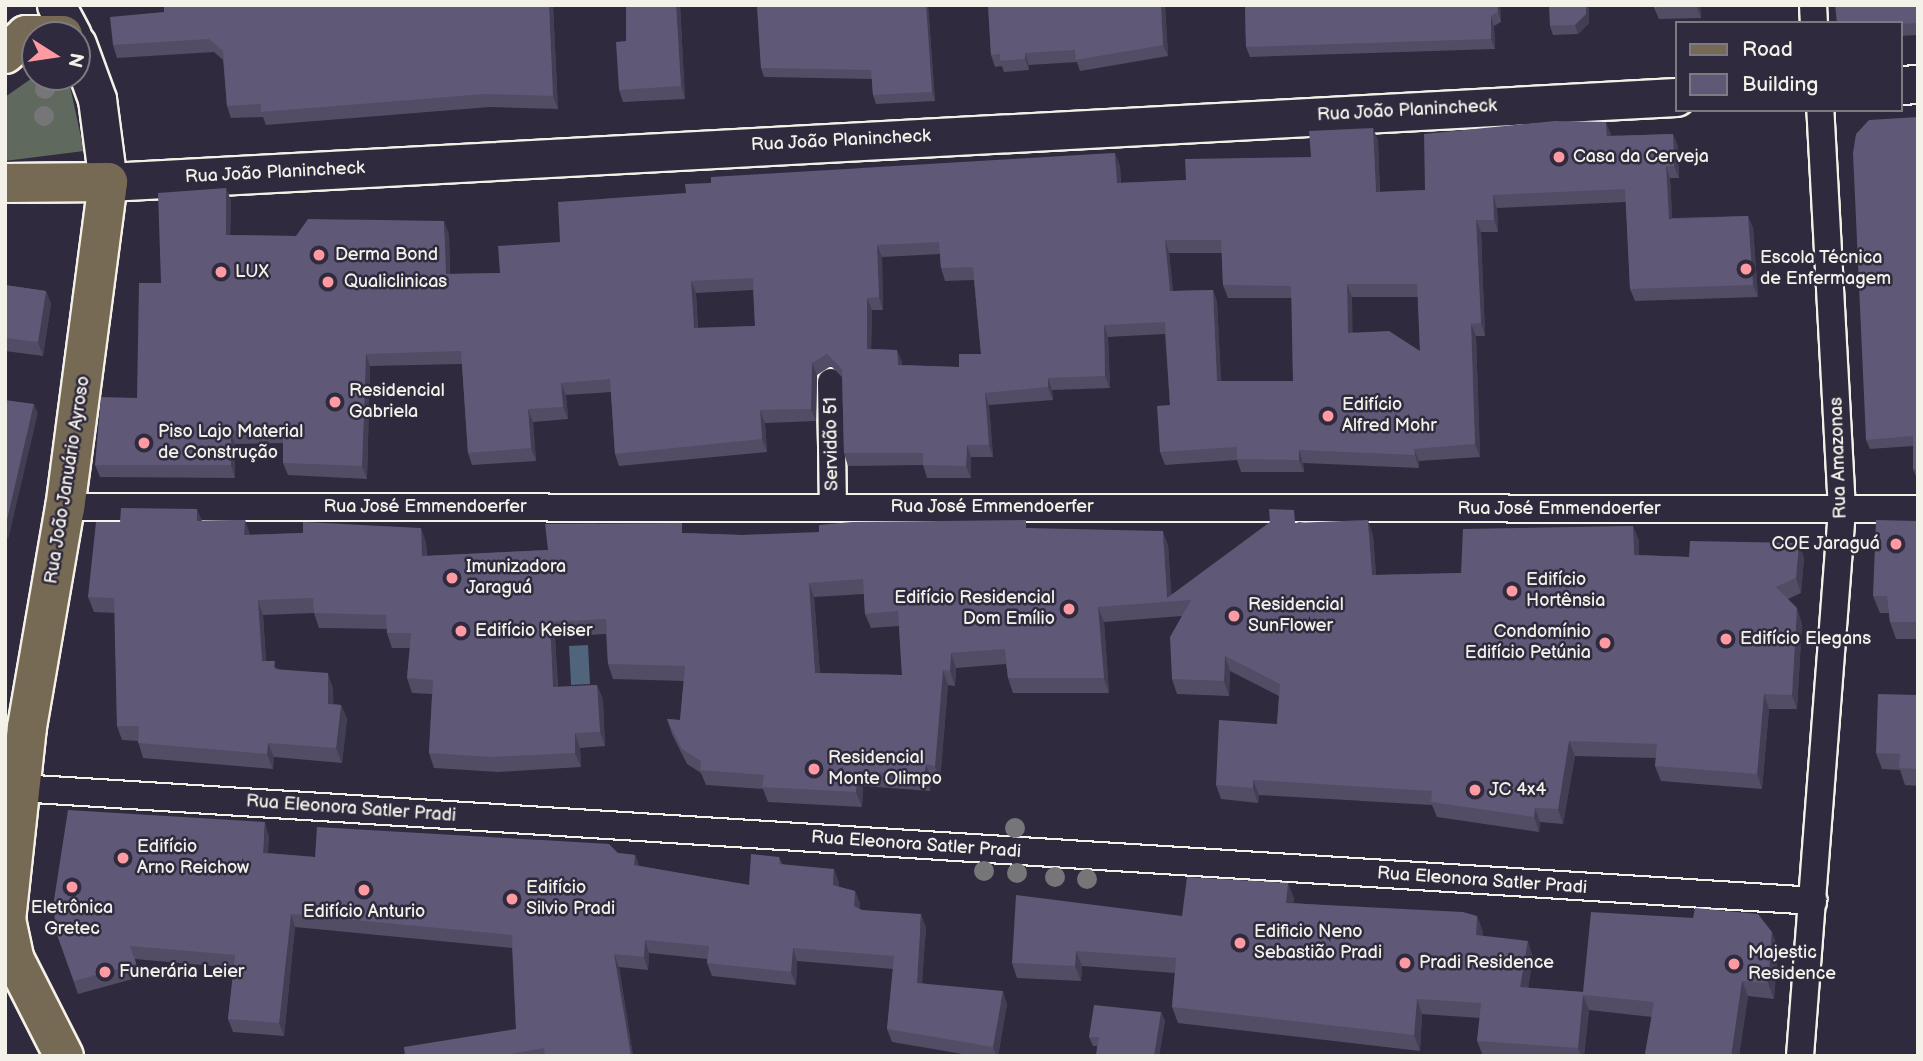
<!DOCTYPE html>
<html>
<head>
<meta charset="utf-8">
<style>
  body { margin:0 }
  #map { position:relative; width:1923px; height:1061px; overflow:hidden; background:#2f2a3d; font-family:"Balsamiq Sans",sans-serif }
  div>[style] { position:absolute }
  .green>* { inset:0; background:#60695e }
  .water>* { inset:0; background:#50647b; transform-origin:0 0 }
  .roads { filter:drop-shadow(2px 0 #f4f1e8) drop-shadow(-2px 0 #f4f1e8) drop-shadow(0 2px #f4f1e8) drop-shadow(0 -2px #f4f1e8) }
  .street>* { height:26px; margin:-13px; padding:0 13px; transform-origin:13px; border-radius:13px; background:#2f2a3d }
  .secondary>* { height:37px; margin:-18.5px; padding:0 18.5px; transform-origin:18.5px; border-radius:18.5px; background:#2f2a3d }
  .primary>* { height:38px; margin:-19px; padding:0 19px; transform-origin:19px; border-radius:19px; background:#776a54 }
  .trees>* { width:20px; height:20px; margin:-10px; border-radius:50%; background:#767679 }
  .wall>* { inset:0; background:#524c65 }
  .shaded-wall>* { inset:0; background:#423e53 }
  .building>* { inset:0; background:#5f5876 }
  .dots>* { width:19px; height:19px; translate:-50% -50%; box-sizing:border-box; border:4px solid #2f2a3d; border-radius:50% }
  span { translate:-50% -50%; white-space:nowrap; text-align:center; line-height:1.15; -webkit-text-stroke:5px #2f2a3d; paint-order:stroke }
  .street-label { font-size:18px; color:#f4f1e8 }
  .poi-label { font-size:18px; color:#f4f1e8 }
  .left { translate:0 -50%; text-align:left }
  .right { translate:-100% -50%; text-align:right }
  .frame { position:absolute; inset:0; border:7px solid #f4f1e8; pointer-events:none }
  .legend { position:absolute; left:1675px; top:21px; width:228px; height:91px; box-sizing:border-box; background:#2f2a3d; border:2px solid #7e7a81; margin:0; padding:9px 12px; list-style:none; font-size:21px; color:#f4f1e8 }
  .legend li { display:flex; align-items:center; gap:14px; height:35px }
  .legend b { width:35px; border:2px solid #7e7a81 }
  .north { position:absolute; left:21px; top:21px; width:70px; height:70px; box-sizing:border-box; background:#2f2a3d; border:2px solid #7e7a81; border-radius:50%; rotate:102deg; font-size:19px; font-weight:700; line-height:28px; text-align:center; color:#f4f1e8 }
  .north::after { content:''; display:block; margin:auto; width:24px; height:32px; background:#ff9aa2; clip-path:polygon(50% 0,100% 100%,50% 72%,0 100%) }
</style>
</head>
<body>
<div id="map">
  <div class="green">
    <div style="clip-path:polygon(35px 76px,68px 77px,84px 151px,5px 161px,5px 97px)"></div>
  </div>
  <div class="water">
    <div style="left:588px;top:645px;width:39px;height:19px;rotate:87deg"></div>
  </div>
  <div class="roads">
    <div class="street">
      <div style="left:1813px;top:5px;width:18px;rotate:87deg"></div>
      <div style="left:831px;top:382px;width:124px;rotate:89.1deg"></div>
      <div style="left:65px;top:507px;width:1853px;rotate:0.06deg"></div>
      <div style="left:19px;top:788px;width:1798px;rotate:3.6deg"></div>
      <div style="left:1800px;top:1056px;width:548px;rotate:-85.6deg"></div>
      <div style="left:1842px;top:510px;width:401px;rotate:-93.1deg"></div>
    </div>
    <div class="secondary">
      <div style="left:56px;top:5px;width:34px;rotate:62deg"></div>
      <div style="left:77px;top:44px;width:59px;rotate:70deg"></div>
      <div style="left:97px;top:99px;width:84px;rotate:82.5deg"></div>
      <div style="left:108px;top:182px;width:1570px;rotate:-3.1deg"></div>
      <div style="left:1900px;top:85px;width:18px;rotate:-3deg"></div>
    </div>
    <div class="primary">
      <div style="left:5px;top:54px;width:28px;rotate:-42deg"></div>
      <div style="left:26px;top:35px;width:37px"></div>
      <div style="left:5px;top:183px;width:103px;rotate:-0.6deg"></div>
      <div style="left:108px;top:182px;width:328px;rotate:97.5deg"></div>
      <div style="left:65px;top:507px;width:223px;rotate:99.8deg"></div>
      <div style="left:27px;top:727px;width:193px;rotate:96.2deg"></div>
      <div style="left:6px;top:919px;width:40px;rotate:78deg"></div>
      <div style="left:14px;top:958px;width:110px;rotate:63deg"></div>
    </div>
  </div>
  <div class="trees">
    <div style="left:45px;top:89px"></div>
    <div style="left:44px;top:116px"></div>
    <div style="left:1015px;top:828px"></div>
    <div style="left:984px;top:871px"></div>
    <div style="left:1017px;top:873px"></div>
    <div style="left:1055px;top:877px"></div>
    <div style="left:1087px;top:879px"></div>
  </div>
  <div class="wall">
    <div style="clip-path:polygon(168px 5px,553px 5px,558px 109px,490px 107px,266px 125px,263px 117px,231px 118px,227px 106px,223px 60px,214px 52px,117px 58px,113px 45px,164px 12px)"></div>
    <div style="clip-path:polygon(680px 5px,685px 99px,623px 102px,619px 90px,626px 41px)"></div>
    <div style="clip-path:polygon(757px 5px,928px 5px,935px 101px,876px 104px,873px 95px,872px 79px,764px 77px,761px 68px)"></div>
    <div style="clip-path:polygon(988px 5px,1165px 5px,1168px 56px,1080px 71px,1077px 62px,1029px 65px,1029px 70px,1004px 72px,1002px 66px,995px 67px,991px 55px)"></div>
    <div style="clip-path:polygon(1245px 5px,1500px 5px,1501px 22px,1494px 26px,1495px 49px,1250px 57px,1246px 47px)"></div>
    <div style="clip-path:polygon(1700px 5px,1701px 18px,1659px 19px,1654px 8px)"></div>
    <div style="clip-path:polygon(1918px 5px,1918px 35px,1900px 36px,1900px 23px)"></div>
    <div style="clip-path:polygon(1589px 23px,1578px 34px,1553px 35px,1550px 26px)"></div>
    <div style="clip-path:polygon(1918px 117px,1918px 479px,1917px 479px,1913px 469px,1913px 446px,1870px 449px,1866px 440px)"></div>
    <div style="clip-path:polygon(evenodd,1373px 128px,1378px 141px,1380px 192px,1425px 190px,1611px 134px,1611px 136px,1673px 134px,1678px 147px,1679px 178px,1670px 178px,1672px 218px,1748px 216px,1753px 228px,1758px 297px,1635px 301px,1630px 289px,1626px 202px,1497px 208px,1498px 232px,1481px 232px,1485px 336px,1476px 336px,1480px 457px,1419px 461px,1419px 468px,1303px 463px,1304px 472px,1241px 472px,1237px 460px,1165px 465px,1160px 452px,1170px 405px,1165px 334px,1108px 337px,1110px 388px,1052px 390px,1053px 400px,989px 405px,993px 457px,971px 457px,971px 478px,927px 478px,923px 465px,848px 466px,844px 453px,842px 377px,831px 366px,817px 375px,816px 421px,765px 423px,767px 452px,619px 466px,615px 454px,611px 392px,566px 395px,568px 419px,533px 422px,536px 461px,472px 465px,468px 453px,462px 364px,370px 366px,367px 479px,288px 475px,283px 463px,283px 443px,235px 444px,235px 478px,100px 477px,95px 465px,137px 398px,161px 283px,226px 188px,231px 201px,230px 235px,296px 236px,449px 234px,450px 274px,500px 273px,560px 242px,1120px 166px,1121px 183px,1186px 180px,1311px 157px,1373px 128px,1169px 253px,1222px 253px,1223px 285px,1228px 298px,1292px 298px,1293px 381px,1221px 381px,1217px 302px,1213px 290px,1173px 291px,1169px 253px,1373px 128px,940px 254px,941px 268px,945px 281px,974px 280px,981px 354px,959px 367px,902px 365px,897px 350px,871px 349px,872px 310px,883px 310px,882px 257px,940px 254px,1373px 128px,753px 290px,755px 326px,698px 328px,696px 293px,753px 290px,1373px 128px,1352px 297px,1418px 297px,1420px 351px,1352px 332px,1352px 297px)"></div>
    <div style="clip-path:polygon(5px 285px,46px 291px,51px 304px,43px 356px,5px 351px)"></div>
    <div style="clip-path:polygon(evenodd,245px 520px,250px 535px,421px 528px,426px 543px,427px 556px,548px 550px,686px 533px,742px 535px,1029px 528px,1168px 545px,1171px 595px,1299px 522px,1373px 535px,1376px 575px,1461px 573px,1633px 526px,1639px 541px,1639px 555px,1689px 557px,1799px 543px,1804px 558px,1801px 593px,1788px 599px,1802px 623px,1797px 709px,1769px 709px,1762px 789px,1661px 781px,1655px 766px,1656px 758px,1575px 756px,1563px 824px,1540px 822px,1539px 832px,1437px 817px,1432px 805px,1259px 795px,1258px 803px,1221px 799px,1216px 785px,1277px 724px,1279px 696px,1230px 671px,1229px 696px,1177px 694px,1172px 679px,1182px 616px,1104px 622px,1109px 693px,1013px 693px,1008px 678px,1006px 664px,956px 668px,955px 686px,948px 685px,940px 781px,931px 779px,930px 791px,863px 786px,862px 807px,768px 802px,763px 789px,706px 785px,701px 773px,687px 764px,672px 734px,667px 719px,680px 720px,684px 681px,613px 679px,608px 664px,606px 634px,555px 637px,558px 687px,597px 685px,603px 700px,605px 746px,580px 748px,581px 767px,498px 772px,434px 768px,429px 753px,432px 694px,412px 693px,407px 678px,410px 648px,392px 648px,387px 633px,387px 629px,319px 628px,314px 613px,263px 615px,266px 661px,278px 669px,333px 688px,333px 704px,341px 705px,347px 719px,342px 763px,274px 757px,273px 769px,143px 758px,138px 741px,122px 740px,117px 726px,115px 613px,94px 612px,88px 597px,120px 522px,245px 520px,864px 594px,865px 614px,871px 628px,899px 626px,902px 675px,820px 673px,814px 597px,864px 594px)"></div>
    <div style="clip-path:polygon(1918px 521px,1918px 639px,1896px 639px,1890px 622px,1889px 613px,1880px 613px,1873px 596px)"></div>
    <div style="clip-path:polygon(1918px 695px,1918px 786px,1905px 785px,1900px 770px,1882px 769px,1876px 753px)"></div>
    <div style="clip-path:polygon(269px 836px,268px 853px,315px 857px,618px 853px,635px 855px,639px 866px,749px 885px,779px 857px,782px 864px,839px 882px,838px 887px,855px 891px,860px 904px,859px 909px,862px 910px,926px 927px,922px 983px,1007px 1004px,998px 1056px,974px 1056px,892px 1042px,887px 1029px,893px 969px,797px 961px,796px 985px,712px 976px,707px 963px,707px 959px,649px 953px,648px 970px,619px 967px,633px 1056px,405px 1056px,516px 1029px,512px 948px,295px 927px,284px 1036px,233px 1032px,228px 1019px,234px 968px,135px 959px,140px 977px,78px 994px,55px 929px)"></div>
    <div style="clip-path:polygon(1288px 883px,1294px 899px,1293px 903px,1477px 916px,1483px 932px,1483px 936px,1533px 957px,1528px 988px,1583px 992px,1778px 948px,1774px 999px,1748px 996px,1739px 1056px,1611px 1056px,1645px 1054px,1652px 1017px,1589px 1010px,1584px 1056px,1483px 1056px,1477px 1041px,1480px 1018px,1422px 1014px,1420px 1051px,1178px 1023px,1172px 1007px,1175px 973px,1082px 966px,1081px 981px,1017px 978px,1012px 963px,1182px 916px)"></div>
    <div style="clip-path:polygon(1161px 1012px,1165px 1021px,1159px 1056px,1096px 1056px,1097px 1046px,1093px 1046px,1089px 1037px)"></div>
  </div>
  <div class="shaded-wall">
    <div style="clip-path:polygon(549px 5px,553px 5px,558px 109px,553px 96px)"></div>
    <div style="clip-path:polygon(676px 5px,680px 5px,685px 99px,681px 86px)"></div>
    <div style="clip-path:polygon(926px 5px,928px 5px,935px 101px,932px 92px)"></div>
    <div style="clip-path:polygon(1161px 5px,1165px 5px,1168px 56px,1163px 45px)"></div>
    <div style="clip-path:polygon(1497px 5px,1500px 5px,1501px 22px,1498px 12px)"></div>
    <div style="clip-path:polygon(1586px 5px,1589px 5px,1589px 23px,1578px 34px,1575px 25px)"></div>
    <div style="clip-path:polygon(1696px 5px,1700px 5px,1701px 18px)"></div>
    <div style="clip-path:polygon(1491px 16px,1494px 26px,1495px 49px,1491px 39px)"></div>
    <div style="clip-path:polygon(1025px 53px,1029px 65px,1029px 70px,1025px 59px)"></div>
    <div style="clip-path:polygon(1606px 122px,1611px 134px,1612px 149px,1607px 136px)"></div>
    <div style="clip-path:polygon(1373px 128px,1378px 141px,1380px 205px,1376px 192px)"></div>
    <div style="clip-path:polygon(1673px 134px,1678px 147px,1679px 178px,1674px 166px)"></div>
    <div style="clip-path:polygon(1115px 153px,1120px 166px,1121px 196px,1117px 183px)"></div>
    <div style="clip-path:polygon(1666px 166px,1670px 178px,1673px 231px,1669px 219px)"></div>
    <div style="clip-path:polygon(226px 188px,231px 201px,230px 247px,226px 235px)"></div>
    <div style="clip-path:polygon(1493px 195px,1497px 208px,1498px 232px,1494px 220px)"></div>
    <div style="clip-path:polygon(1748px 216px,1753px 228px,1758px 297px,1753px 285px)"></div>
    <div style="clip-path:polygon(1476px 220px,1481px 232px,1485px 336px,1481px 323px)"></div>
    <div style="clip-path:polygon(444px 221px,449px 234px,450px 287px,446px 274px)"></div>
    <div style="clip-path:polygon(1165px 240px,1169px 253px,1174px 304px,1170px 291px)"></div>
    <div style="clip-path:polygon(877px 245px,882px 257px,883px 310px,879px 297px)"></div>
    <div style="clip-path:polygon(691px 281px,696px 293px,698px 341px,694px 328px)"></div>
    <div style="clip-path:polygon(1347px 284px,1352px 297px,1353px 345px,1348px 333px)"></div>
    <div style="clip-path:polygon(1213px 290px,1217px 302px,1222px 394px,1217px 381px)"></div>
    <div style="clip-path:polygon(46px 291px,51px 304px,43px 356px,38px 342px)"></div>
    <div style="clip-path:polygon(867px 298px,872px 310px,871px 361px,867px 349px)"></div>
    <div style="clip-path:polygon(1471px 324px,1476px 336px,1480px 457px,1475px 444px)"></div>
    <div style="clip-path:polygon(1104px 325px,1108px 337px,1110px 388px,1105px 376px)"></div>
    <div style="clip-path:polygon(897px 350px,902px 362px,902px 378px,898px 365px)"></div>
    <div style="clip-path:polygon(366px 354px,370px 366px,367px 479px,362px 466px)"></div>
    <div style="clip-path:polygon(812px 363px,817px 375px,816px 421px,811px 409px)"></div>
    <div style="clip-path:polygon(1048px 378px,1052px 390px,1053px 400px,1048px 387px)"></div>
    <div style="clip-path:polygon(561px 383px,566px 395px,568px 419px,563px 407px)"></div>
    <div style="clip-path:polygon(985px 393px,989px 405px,993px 457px,989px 445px)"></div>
    <div style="clip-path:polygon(34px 404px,38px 413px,8px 540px,5px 529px)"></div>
    <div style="clip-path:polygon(528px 409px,533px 422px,536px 461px,531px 448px)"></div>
    <div style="clip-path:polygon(760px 410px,765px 423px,767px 452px,762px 439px)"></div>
    <div style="clip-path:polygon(231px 431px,235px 444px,235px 478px,231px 465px)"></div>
    <div style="clip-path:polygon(967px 445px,971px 457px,971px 478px,966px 466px)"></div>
    <div style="clip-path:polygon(1414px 449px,1419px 461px,1419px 468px,1415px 455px)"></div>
    <div style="clip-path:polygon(1299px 450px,1303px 463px,1304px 472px,1299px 460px)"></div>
    <div style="clip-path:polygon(197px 509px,203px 523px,197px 521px)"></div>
    <div style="clip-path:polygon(245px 520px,250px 535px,244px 535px)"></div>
    <div style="clip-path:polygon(1368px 520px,1373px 535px,1377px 590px,1372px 575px)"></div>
    <div style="clip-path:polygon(1633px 526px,1639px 541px,1639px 570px,1634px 555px)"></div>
    <div style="clip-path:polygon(421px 528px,426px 543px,427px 571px,422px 556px)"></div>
    <div style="clip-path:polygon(1163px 531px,1168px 545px,1172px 601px,1167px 598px)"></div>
    <div style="clip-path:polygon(1799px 543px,1804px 558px,1801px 593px,1796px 578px)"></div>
    <div style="clip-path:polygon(809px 583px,814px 597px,821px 688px,815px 673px)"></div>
    <div style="clip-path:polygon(258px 600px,263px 615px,267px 676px,262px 661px)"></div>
    <div style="clip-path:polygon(1098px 607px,1104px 622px,1109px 693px,1104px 678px)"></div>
    <div style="clip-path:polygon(1797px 608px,1802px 623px,1797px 709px,1792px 695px)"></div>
    <div style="clip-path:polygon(550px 622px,555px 637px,558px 702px,553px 687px)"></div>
    <div style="clip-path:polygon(951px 653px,956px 668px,955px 686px,950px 671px)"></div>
    <div style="clip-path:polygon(1225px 656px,1230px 671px,1229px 696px,1224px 681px)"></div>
    <div style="clip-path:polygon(943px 670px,948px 685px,940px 781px,935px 766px)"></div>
    <div style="clip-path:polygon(328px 673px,333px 688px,334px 719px,328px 704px)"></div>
    <div style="clip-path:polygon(597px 685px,603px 700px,605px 746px,600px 732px)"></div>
    <div style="clip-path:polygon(1764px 694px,1769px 709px,1762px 789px,1757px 774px)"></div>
    <div style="clip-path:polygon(341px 705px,347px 719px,342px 763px,336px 748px)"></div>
    <div style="clip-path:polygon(575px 733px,580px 748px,581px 767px,575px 753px)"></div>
    <div style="clip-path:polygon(1569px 741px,1575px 756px,1563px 824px,1558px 809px)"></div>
    <div style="clip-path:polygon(268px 743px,274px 757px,273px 769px,267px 754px)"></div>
    <div style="clip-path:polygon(926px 764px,931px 779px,930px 791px,924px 776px)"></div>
    <div style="clip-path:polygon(858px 771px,863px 786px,862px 807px,856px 792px)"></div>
    <div style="clip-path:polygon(1253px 780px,1259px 795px,1258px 803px,1253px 788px)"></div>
    <div style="clip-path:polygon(1535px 808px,1540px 822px,1539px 832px,1534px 817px)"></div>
    <div style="clip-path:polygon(265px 822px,269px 836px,267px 866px,263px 853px)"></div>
    <div style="clip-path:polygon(635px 855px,640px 868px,634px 865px)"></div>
    <div style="clip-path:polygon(834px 869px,839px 882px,837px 898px,833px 885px)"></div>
    <div style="clip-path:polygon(1288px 883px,1294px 899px,1292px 918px,1286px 903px)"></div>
    <div style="clip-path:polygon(855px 891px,860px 904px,858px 919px,854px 906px)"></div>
    <div style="clip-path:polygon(291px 914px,295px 927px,284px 1036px,279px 1023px)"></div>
    <div style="clip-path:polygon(921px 914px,926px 927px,921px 996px,917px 983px)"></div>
    <div style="clip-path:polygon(1477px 916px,1483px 932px,1482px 950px,1476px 935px)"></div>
    <div style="clip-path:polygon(1772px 932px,1778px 948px,1774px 999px,1768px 983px)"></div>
    <div style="clip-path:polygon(645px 940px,649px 953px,648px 970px,644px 957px)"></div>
    <div style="clip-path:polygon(1528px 941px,1533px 957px,1526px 1003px,1520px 987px)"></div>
    <div style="clip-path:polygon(793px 948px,797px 961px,796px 985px,791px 972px)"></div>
    <div style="clip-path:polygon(1076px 951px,1082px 966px,1081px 981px,1075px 966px)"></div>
    <div style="clip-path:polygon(614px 954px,619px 967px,633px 1056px,631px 1056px)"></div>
    <div style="clip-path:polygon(1742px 981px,1748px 996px,1739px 1056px,1731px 1056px)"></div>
    <div style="clip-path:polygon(1003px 991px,1007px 1004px,998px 1056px,996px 1056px,993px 1047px)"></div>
    <div style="clip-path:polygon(1583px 995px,1589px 1010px,1584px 1056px,1581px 1056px,1578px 1048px)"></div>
    <div style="clip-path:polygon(1417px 999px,1422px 1014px,1420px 1051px,1414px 1035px)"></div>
    <div style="clip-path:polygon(1161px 1012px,1165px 1021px,1159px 1056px,1154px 1056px)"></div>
  </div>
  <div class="building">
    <div style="clip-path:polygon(168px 5px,549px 5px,553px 96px,485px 94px,261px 112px,261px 104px,227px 106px,223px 51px,209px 39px,113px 45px,110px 17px,164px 12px,164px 6px)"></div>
    <div style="clip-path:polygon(626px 5px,676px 5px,681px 86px,619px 90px,616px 42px,626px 41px)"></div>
    <div style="clip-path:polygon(757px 5px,926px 5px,932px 92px,873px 95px,871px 70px,761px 68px)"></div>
    <div style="clip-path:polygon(988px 5px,1161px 5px,1163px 45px,1076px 60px,1075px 50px,1025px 53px,1025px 59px,1000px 61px,1000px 54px,991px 55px)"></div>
    <div style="clip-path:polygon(1245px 5px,1497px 5px,1498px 12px,1491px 16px,1491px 39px,1246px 47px)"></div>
    <div style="clip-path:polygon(1549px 5px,1586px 5px,1586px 14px,1575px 25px,1550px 26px)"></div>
    <div style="clip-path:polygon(1654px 5px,1696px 5px,1696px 6px,1654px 8px)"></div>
    <div style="clip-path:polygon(1835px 5px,1918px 5px,1918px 23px,1900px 24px,1900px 23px,1837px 23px)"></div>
    <div style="clip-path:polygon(1918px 117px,1918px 469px,1913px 469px,1913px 436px,1866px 440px,1853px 153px,1856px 134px,1869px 120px)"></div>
    <div style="clip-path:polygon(evenodd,1555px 121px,1606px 122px,1607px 136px,1673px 134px,1674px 166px,1666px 166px,1669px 219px,1748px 216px,1753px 285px,1630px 289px,1625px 189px,1493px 195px,1494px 220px,1476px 220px,1481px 323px,1471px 324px,1475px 444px,1414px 449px,1415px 455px,1299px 450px,1299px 460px,1237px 459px,1237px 447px,1160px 452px,1157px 406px,1170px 405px,1165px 322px,1104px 325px,1105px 376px,1048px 378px,1048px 387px,985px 393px,989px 445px,967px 445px,966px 466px,923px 465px,923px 453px,844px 453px,842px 369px,827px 354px,812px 363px,811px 409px,760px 410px,762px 439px,615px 454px,610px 379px,561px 383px,563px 407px,528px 409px,531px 448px,468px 453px,461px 351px,366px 354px,362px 466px,283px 463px,283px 431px,231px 431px,231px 465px,95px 465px,101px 397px,137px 398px,139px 283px,161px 283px,158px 193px,226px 188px,226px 235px,296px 236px,308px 219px,444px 221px,446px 274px,500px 273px,498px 246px,560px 242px,558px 202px,686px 193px,685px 184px,711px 183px,711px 177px,1115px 153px,1117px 183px,1186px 180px,1185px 159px,1311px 157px,1309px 131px,1373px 128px,1376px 192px,1425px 190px,1424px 134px,1555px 121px,1165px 240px,1221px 240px,1223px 285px,1291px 286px,1293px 381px,1217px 381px,1213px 290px,1170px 291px,1165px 240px,1555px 121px,939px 242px,941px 268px,973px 267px,981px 354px,959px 354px,959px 367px,898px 365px,897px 350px,867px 349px,867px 298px,879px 297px,877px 245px,939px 242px,1555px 121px,753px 278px,755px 326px,694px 328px,691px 281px,753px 278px,1555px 121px,1347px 284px,1417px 284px,1420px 351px,1389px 331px,1348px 333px,1347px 284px)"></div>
    <div style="clip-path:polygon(5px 285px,46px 291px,38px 342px,5px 338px)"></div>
    <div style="clip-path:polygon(5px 400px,34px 404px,5px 529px)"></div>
    <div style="clip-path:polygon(evenodd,121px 508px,197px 509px,197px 521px,245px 520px,244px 535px,303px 533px,303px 522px,421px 528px,422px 556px,548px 550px,545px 524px,682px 523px,682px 533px,742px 535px,819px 532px,819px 525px,853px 522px,1026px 520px,1026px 528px,1163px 531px,1167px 598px,1270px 522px,1269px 509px,1294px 510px,1295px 523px,1368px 520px,1372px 575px,1461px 573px,1463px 529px,1633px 526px,1634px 555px,1689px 557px,1690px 541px,1799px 543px,1796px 578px,1776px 587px,1797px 608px,1792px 695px,1764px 694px,1757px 774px,1655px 766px,1657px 744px,1569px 741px,1558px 809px,1535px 808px,1534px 817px,1431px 802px,1432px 791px,1253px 780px,1253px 788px,1216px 785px,1219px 720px,1277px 724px,1280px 684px,1225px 656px,1224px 681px,1172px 679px,1170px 637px,1191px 600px,1098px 607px,1104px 678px,1008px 678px,1005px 649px,951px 653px,950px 671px,943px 670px,935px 766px,926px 764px,924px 776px,858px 771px,856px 792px,762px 787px,764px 775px,700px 770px,701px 761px,682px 749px,667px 719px,680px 720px,685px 666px,608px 664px,606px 619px,550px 622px,553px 687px,597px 685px,600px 732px,575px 733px,575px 753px,492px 757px,429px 753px,433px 680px,407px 678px,411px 633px,387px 633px,386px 615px,314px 613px,313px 598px,258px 600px,262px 661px,275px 661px,274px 669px,328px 673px,328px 704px,341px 705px,336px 748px,268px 743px,267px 754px,138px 743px,139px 726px,117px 726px,114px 598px,88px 597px,96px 522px,120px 522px,121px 508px,863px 579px,865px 614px,898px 611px,902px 675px,815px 673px,809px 583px,863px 579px)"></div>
    <div style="clip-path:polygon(1876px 520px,1918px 521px,1918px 622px,1890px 622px,1887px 596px,1873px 596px)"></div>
    <div style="clip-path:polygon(1878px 694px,1918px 695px,1918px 769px,1899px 768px,1900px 754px,1876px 753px)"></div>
    <div style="clip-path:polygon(68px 810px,265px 822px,263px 853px,315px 857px,317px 827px,609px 844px,618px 853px,635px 855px,634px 865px,749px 885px,751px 854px,779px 857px,779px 864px,834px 869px,833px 885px,855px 891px,854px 906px,862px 910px,921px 914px,917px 983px,1003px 991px,993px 1047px,887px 1029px,894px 956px,793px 948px,791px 972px,707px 963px,709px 946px,645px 940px,644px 957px,614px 954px,631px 1056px,545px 1056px,544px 1048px,500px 1056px,405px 1056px,404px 1047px,516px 1029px,512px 935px,291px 914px,279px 1023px,228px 1019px,235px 955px,130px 946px,136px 964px,74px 981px,55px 929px,54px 900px)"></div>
    <div style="clip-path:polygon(1187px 877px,1288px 883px,1286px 903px,1463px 912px,1477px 916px,1476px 935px,1528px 941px,1520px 987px,1583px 992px,1591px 912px,1693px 918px,1695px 908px,1758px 914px,1772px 932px,1768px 983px,1742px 981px,1731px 1056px,1611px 1056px,1611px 1054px,1645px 1054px,1654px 1002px,1583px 995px,1578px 1048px,1477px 1041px,1481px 1003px,1417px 999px,1414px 1035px,1172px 1007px,1176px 958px,1076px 951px,1075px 966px,1012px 963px,1016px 895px,1182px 916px)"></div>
    <div style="clip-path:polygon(1094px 1005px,1161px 1012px,1154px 1056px,1096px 1056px,1099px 1037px,1089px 1037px)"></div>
  </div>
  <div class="dots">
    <div style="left:1559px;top:157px;background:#ff9aa2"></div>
    <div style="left:319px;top:255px;background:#ff9aa2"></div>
    <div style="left:1746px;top:269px;background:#ff9aa2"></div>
    <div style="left:221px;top:272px;background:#ff9aa2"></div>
    <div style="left:328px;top:282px;background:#ff9aa2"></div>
    <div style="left:335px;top:402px;background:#ff9aa2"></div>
    <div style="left:1328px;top:416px;background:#ff9aa2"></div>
    <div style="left:144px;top:443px;background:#ff9aa2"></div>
    <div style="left:1896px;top:544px;background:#ff9aa2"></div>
    <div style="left:452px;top:578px;background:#ff9aa2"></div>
    <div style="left:1512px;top:591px;background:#ff9aa2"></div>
    <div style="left:1069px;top:609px;background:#ff9aa2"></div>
    <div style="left:1234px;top:616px;background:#ff9aa2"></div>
    <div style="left:461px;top:631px;background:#ff9aa2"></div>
    <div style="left:1726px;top:639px;background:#ff9aa2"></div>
    <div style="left:1605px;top:643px;background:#ff9aa2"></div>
    <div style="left:814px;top:769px;background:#ff9aa2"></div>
    <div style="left:1475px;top:790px;background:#ff9aa2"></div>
    <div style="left:123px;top:858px;background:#ff9aa2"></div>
    <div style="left:72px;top:887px;background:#ff9aa2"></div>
    <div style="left:364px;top:890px;background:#ff9aa2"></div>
    <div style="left:512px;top:899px;background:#ff9aa2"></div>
    <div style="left:1240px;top:943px;background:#ff9aa2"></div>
    <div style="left:1405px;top:963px;background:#ff9aa2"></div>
    <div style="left:1734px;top:964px;background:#ff9aa2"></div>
    <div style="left:105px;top:972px;background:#ff9aa2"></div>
  </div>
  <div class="street-label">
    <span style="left:1407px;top:111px;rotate:-3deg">Rua João Planincheck</span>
    <span style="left:841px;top:141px;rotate:-3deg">Rua João Planincheck</span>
    <span style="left:275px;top:173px;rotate:-3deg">Rua João Planincheck</span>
    <span style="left:832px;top:444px;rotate:-91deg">Servidão 51</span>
    <span style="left:1839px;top:458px;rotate:-92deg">Rua Amazonas</span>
    <span style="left:68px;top:480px;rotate:-81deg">Rua João Januário Ayroso</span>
    <span style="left:425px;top:507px">Rua José Emmendoerfer</span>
    <span style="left:992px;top:507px">Rua José Emmendoerfer</span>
    <span style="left:1559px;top:509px">Rua José Emmendoerfer</span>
    <span style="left:351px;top:809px;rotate:4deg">Rua Eleonora Satler Pradi</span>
    <span style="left:916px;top:845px;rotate:4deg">Rua Eleonora Satler Pradi</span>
    <span style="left:1482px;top:881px;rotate:4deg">Rua Eleonora Satler Pradi</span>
  </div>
  <div class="poi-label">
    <span class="left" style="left:1573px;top:157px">Casa da Cerveja</span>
    <span class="left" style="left:335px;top:255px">Derma Bond</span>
    <span class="left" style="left:1760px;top:269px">Escola Técnica<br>de Enfermagem</span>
    <span class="left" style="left:235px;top:272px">LUX</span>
    <span class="left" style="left:344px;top:282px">Qualiclinicas</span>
    <span class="left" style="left:349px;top:402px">Residencial<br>Gabriela</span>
    <span class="left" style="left:1342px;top:416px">Edifício<br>Alfred Mohr</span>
    <span class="left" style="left:158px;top:443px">Piso Lajo Material<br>de Construção</span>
    <span class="right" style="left:1880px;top:544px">COE Jaraguá</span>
    <span class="left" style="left:466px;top:578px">Imunizadora<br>Jaraguá</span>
    <span class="left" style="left:1526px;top:591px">Edifício<br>Hortênsia</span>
    <span class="right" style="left:1055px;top:609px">Edifício Residencial<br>Dom Emílio</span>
    <span class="left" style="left:1248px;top:616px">Residencial<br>SunFlower</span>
    <span class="left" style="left:475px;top:631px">Edifício Keiser</span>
    <span class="right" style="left:1591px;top:643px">Condomínio<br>Edifício Petúnia</span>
    <span class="left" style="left:1740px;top:639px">Edifício Elegans</span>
    <span class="left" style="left:828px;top:769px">Residencial<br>Monte Olimpo</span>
    <span class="left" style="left:1489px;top:790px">JC 4x4</span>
    <span class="left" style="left:137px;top:858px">Edifício<br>Arno Reichow</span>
    <span class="left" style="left:526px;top:899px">Edifício<br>Silvio Pradi</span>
    <span style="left:72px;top:919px">Eletrônica<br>Gretec</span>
    <span style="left:364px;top:912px">Edifício Anturio</span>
    <span class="left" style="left:1254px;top:943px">Edificio Neno<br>Sebastião Pradi</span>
    <span class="left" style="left:1748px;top:964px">Majestic<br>Residence</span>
    <span class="left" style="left:1419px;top:963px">Pradi Residence</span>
    <span class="left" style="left:119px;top:972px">Funerária Leier</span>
  </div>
  <div class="frame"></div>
  <ul class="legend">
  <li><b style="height:9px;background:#776a54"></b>Road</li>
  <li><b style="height:19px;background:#5f5876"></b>Building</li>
  </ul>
  <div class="north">N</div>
</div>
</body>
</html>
